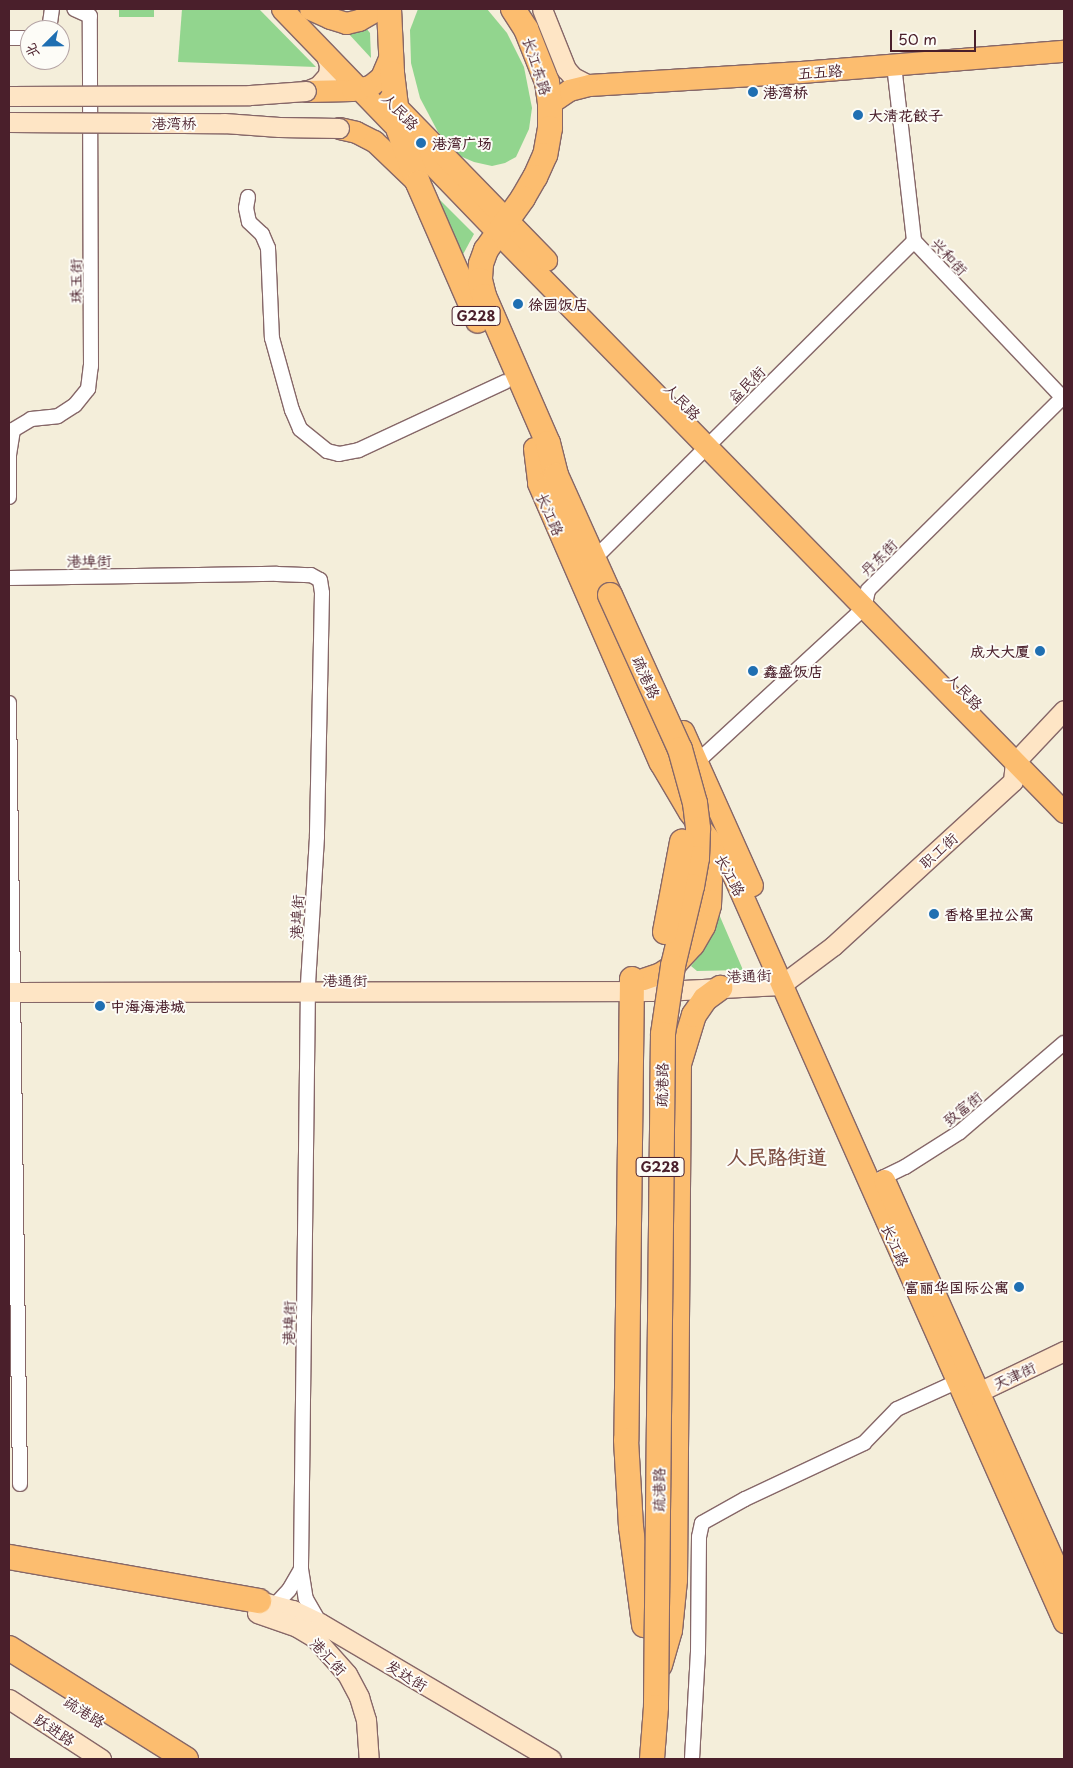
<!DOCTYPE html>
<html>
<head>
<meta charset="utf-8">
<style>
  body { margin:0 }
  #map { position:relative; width:1073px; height:1768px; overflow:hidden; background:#f4eeda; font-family:"Playpen Sans","LXGW WenKai TC",sans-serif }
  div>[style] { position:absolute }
  .green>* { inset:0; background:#92d58e; transform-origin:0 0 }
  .roads { filter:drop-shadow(1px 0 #866768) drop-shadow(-1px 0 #866768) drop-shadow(0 1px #866768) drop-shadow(0 -1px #866768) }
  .street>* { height:14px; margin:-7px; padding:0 7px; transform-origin:7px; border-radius:7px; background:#fff }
  .secondary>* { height:19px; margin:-9.5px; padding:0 9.5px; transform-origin:9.5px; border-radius:9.5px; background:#fee5c5 }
  .primary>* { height:21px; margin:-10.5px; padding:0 10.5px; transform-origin:10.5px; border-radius:10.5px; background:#fcbd6f }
  .highway>* { height:24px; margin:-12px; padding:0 12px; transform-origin:12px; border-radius:12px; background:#fcbd6f }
  .bridges { filter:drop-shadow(1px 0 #866768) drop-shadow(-1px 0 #866768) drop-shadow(0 1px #866768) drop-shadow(0 -1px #866768) }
  .secondary-bridge>* { height:19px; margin:-9.5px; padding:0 9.5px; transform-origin:9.5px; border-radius:9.5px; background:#fee5c5 }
  .highway-bridge>* { height:24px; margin:-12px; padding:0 12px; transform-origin:12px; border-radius:12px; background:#fcbd6f }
  .dots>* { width:14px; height:14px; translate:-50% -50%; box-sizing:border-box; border:2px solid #fdfcf7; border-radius:50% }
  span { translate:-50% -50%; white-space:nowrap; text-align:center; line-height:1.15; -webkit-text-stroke:4px #fdfcf7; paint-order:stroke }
  .shield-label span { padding:1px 4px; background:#fdfcf7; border:1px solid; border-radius:4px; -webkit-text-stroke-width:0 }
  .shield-label { font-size:14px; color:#4a1f2b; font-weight:700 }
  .street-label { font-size:15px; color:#4a1f2b }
  .poi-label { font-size:15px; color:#4a1f2b; font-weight:700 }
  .left { translate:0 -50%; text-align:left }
  .right { translate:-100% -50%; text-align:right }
  .district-label { font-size:20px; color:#7e4f43; font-weight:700 }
  .frame { position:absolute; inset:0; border:10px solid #4a1f2b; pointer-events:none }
  .north { position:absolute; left:20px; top:20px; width:50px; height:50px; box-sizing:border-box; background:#fdfcf7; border:1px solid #b5a4a5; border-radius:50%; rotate:247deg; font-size:14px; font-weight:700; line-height:20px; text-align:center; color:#4a1f2b }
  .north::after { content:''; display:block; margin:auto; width:18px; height:22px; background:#1f6fb2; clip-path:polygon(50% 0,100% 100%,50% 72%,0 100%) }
  .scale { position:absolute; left:890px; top:30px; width:86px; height:22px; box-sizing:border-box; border:2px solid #4a1f2b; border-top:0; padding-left:6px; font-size:15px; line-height:18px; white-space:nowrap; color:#4a1f2b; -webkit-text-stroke:4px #fdfcf7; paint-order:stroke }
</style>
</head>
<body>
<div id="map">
  <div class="green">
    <div style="left:119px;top:9px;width:35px;height:8px"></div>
    <div style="clip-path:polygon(182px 9px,259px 9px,316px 67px,178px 62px)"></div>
    <div style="clip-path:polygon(418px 9px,487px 9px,507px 33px,524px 67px,532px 108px,529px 129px,516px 157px,505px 163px,492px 166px,474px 162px,460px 156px,438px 132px,420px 98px,411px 63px,410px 30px)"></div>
    <div style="clip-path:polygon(366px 28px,370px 33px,371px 58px,347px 32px)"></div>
    <div style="clip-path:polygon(431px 191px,474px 234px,460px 260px)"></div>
    <div style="clip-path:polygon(715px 905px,743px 970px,697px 971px,691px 966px,703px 951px,710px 936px)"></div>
  </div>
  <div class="roads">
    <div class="street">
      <div style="left:49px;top:30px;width:21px;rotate:-82deg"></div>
      <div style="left:9px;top:38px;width:21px"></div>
      <div style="left:894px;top:65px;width:177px;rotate:83.5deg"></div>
      <div style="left:914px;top:241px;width:218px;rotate:46.5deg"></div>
      <div style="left:248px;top:197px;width:11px;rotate:100deg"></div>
      <div style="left:246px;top:208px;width:14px;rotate:78deg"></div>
      <div style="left:249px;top:222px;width:18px;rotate:43deg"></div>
      <div style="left:262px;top:234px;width:15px;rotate:67deg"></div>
      <div style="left:268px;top:248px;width:90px;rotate:87.5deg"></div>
      <div style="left:272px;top:338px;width:75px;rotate:74.5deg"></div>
      <div style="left:292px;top:410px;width:21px;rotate:67deg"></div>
      <div style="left:300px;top:429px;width:35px;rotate:39deg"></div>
      <div style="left:327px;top:451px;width:12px;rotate:14deg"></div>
      <div style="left:339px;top:454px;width:20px;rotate:-11deg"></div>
      <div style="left:359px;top:450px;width:161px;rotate:-25deg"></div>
      <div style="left:9px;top:497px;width:42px;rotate:-90deg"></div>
      <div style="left:9px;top:455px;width:25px;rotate:-81deg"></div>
      <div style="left:13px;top:430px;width:21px;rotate:-31deg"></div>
      <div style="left:31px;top:419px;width:27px;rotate:-6deg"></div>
      <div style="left:58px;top:416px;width:20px;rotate:-33deg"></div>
      <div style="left:75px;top:405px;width:21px;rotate:-51deg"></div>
      <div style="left:88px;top:389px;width:23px;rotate:-83deg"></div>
      <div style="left:91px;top:366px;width:350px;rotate:-90.2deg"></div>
      <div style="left:90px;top:16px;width:17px;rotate:-156deg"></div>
      <div style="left:602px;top:551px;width:440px;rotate:-44.8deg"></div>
      <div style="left:9px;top:578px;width:268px;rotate:-0.9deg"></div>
      <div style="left:277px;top:574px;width:34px;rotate:2deg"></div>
      <div style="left:311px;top:575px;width:10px;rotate:29deg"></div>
      <div style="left:320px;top:580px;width:13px;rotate:81deg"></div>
      <div style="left:322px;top:593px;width:244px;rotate:91.2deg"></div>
      <div style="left:317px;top:837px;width:148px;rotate:93.5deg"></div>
      <div style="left:308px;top:985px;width:584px;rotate:90.69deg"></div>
      <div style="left:301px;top:1569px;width:30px;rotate:81deg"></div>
      <div style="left:306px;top:1599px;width:28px;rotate:60deg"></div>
      <div style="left:9px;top:703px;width:781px;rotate:89.19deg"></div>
      <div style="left:697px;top:762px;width:227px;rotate:-42.7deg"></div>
      <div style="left:864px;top:608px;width:18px;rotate:-77deg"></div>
      <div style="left:868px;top:590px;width:276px;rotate:-44.7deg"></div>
      <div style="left:876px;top:1181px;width:32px;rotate:-26deg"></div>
      <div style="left:905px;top:1167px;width:65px;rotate:-32.5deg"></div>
      <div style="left:960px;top:1132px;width:137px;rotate:-40.6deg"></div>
      <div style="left:275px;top:1605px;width:21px;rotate:-47deg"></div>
      <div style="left:289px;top:1590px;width:24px;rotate:-60deg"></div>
      <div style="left:692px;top:1759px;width:107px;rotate:-86.8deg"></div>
      <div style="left:698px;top:1652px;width:115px;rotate:-89.5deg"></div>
      <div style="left:699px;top:1537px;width:14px;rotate:-78deg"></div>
      <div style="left:702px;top:1523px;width:49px;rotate:-29.2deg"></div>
      <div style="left:745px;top:1499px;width:132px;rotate:-25.2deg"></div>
      <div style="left:864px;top:1443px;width:47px;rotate:-45.9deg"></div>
      <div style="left:897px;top:1409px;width:75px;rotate:-24.5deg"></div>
    </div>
    <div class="secondary">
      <div style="left:542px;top:9px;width:65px;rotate:68.2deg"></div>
      <div style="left:566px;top:69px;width:11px;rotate:49deg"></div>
      <div style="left:573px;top:77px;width:18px;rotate:27deg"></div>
      <div style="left:306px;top:91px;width:13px;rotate:-23deg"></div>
      <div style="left:318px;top:86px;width:15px;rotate:-48deg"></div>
      <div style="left:328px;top:75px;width:10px;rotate:-84deg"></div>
      <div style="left:329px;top:65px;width:13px;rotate:-108deg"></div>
      <div style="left:9px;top:992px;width:654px;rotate:-0.09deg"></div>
      <div style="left:663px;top:991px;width:118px;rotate:-2.9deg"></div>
      <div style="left:781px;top:985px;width:65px;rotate:-36.9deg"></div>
      <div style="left:833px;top:946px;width:244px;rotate:-42.5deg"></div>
      <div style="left:1013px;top:781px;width:19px;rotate:-84deg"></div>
      <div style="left:1015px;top:762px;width:71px;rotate:-46.7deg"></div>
      <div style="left:966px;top:1398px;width:109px;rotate:-25.6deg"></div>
      <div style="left:259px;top:1601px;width:35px;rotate:15deg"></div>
      <div style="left:293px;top:1610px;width:30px;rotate:26deg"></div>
      <div style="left:320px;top:1623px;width:268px;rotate:30.5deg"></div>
      <div style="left:257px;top:1613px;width:42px;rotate:19.3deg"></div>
      <div style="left:297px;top:1627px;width:21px;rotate:31deg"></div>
      <div style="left:315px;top:1638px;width:48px;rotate:48.4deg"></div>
      <div style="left:347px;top:1674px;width:26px;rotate:62deg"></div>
      <div style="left:359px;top:1697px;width:24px;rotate:73deg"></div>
      <div style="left:366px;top:1720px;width:39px;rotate:86deg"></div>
      <div style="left:9px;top:1699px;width:110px;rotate:33.1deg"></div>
    </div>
    <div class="primary">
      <div style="left:282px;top:9px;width:311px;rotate:46deg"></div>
      <div style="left:498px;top:233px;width:810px;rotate:45.65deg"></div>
      <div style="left:310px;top:9px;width:22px;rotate:24deg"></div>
      <div style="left:330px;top:18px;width:17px;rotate:17deg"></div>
      <div style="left:346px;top:23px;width:13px;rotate:-13deg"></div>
      <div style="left:359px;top:20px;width:22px;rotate:-30deg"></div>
      <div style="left:306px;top:91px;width:46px;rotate:-1.2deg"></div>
      <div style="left:352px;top:90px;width:18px;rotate:-13deg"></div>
      <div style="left:370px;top:86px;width:14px;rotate:-39deg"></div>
      <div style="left:381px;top:77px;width:26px;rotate:-67deg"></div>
      <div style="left:389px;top:99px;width:225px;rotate:45.7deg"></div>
      <div style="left:550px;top:103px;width:23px;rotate:-34deg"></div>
      <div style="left:569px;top:90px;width:21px;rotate:-14deg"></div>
      <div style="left:589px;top:85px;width:212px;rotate:-3.5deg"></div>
      <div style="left:801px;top:72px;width:264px;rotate:-4.6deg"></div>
      <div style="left:339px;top:128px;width:17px;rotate:13deg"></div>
      <div style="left:356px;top:132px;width:20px;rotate:27deg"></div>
      <div style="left:374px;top:141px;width:61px;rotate:43.7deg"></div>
      <div style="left:534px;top:448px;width:35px;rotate:83deg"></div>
      <div style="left:538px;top:483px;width:305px;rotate:66.5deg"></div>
      <div style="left:660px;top:763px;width:57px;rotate:59.4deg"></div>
      <div style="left:689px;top:812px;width:54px;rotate:53.3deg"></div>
      <div style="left:721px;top:855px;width:26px;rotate:59deg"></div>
      <div style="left:734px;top:877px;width:815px;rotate:66.11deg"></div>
      <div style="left:683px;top:731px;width:169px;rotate:65.9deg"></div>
      <div style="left:643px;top:979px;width:18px;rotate:-19deg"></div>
      <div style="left:660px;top:973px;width:20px;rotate:-33deg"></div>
      <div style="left:677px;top:962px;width:23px;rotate:-47deg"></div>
      <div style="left:693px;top:945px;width:22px;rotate:-60deg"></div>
      <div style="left:704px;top:926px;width:22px;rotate:-74deg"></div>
      <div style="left:710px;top:905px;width:25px;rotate:-88deg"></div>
      <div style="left:711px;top:880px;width:42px;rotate:-106.7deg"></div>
      <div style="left:884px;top:1180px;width:443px;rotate:66deg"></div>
    </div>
    <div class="highway">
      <div style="left:389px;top:9px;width:64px;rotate:87.3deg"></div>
      <div style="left:392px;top:73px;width:58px;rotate:83.1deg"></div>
      <div style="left:399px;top:131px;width:55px;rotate:69.9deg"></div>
      <div style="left:418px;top:183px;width:150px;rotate:66.5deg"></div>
      <div style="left:513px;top:9px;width:24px;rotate:57deg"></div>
      <div style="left:526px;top:29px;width:57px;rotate:68.4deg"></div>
      <div style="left:547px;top:82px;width:21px;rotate:82deg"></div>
      <div style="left:550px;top:103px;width:25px;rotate:90deg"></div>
      <div style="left:550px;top:128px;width:27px;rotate:100deg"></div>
      <div style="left:545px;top:155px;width:24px;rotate:114deg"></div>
      <div style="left:535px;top:177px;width:24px;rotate:120deg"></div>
      <div style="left:523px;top:198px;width:64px;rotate:125.4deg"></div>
      <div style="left:486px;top:250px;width:15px;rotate:110deg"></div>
      <div style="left:481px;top:264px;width:16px;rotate:94deg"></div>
      <div style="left:480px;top:280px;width:16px;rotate:76deg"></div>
      <div style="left:484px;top:296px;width:160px;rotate:66.5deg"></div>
      <div style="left:548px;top:443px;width:33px;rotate:76deg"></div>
      <div style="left:556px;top:475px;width:132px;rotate:65.8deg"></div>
      <div style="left:632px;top:979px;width:461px;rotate:90.7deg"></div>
      <div style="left:626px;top:1440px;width:87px;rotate:86.7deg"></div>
      <div style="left:631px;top:1527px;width:99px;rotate:82.4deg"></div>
      <div style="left:9px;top:1557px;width:254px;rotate:10deg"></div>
      <div style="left:9px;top:1648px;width:209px;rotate:32.1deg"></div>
      <div style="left:660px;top:1665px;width:36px;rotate:-74deg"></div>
      <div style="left:670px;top:1630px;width:50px;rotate:-84.3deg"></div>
      <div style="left:675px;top:1580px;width:516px;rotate:-89.56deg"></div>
      <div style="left:679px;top:1064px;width:51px;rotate:-73deg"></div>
      <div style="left:694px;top:1015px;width:19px;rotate:-55deg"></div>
      <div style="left:705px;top:999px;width:19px;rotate:-36deg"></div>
    </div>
  </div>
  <div class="bridges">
    <div class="secondary-bridge">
      <div style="left:9px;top:96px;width:241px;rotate:-0.2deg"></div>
      <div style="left:250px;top:95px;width:56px;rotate:-4.1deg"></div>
      <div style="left:9px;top:122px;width:215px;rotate:0.3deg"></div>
      <div style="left:224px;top:123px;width:55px;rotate:4.2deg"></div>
      <div style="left:279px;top:127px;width:60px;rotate:1deg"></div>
    </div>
    <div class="highway-bridge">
      <div style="left:610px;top:595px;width:169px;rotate:65.6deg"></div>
      <div style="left:680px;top:749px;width:56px;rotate:74.5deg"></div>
      <div style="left:695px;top:803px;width:26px;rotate:83deg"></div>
      <div style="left:698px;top:829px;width:29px;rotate:92deg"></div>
      <div style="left:697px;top:858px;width:28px;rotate:100deg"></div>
      <div style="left:692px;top:886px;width:82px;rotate:103.4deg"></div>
      <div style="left:673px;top:966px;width:69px;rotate:98.4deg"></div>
      <div style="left:663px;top:1034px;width:673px;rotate:90.6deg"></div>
      <div style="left:656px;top:1707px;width:52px;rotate:94.4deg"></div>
      <div style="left:665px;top:932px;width:92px;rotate:-79.3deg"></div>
    </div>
  </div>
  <div class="dots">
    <div style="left:753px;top:92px;background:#1f6fb2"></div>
    <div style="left:858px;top:115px;background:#1f6fb2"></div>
    <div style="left:421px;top:143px;background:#1f6fb2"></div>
    <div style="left:518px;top:304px;background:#1f6fb2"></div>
    <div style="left:1040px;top:651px;background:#1f6fb2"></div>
    <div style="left:753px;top:671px;background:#1f6fb2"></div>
    <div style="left:934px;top:914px;background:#1f6fb2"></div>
    <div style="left:100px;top:1006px;background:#1f6fb2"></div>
    <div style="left:1019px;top:1287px;background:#1f6fb2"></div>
  </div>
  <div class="shield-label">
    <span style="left:476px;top:316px">G228</span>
    <span style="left:660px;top:1167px">G228</span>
  </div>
  <div class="street-label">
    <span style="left:538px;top:66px;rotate:72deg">长江东路</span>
    <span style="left:820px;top:71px;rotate:-4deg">五五路</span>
    <span style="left:401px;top:111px;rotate:46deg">人民路</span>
    <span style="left:174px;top:123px">港湾桥</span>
    <span style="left:950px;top:256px;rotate:47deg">兴和街</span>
    <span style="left:75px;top:281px;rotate:-90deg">珠玉街</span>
    <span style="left:746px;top:384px;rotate:-45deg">益民街</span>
    <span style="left:683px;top:401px;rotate:46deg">人民路</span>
    <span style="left:551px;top:514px;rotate:66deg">长江路</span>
    <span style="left:878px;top:557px;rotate:-45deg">丹东街</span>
    <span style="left:89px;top:560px;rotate:-1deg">港埠街</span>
    <span style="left:647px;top:677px;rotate:66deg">疏港路</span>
    <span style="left:965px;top:691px;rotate:46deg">人民路</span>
    <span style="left:938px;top:850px;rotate:-42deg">职工街</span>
    <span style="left:731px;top:875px;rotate:62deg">长江路</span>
    <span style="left:296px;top:917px;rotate:-87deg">港埠街</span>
    <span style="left:749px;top:975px;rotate:-2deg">港通街</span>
    <span style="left:345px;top:980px">港通街</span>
    <span style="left:661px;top:1085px;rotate:-89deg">疏港路</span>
    <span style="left:962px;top:1108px;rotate:-39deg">致富街</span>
    <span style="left:896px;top:1245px;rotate:66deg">长江路</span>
    <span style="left:288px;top:1323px;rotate:-89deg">港埠街</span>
    <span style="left:1014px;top:1375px;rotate:-25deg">天津街</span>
    <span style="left:658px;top:1490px;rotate:-90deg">疏港路</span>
    <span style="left:329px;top:1656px;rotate:47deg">港汇街</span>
    <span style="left:407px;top:1675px;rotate:31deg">发达街</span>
    <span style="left:85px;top:1711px;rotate:32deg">疏港路</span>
    <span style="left:55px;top:1729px;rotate:33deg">跃进路</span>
  </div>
  <div class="poi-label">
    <span class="left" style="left:763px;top:92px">港湾桥</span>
    <span class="left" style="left:868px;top:115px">大清花餃子</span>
    <span class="left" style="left:432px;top:143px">港湾广场</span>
    <span class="left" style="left:528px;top:304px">徐园饭店</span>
    <span class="right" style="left:1030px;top:651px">成大大厦</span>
    <span class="left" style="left:763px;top:671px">鑫盛饭店</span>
    <span class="left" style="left:944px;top:914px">香格里拉公寓</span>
    <span class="left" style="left:110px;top:1006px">中海海港城</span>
    <span class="right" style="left:1009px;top:1287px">富丽华国际公寓</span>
  </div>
  <div class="district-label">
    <span style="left:777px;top:1156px">人民路街道</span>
  </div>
  <div class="frame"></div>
  <div class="north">北</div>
  <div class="scale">50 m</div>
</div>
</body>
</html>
